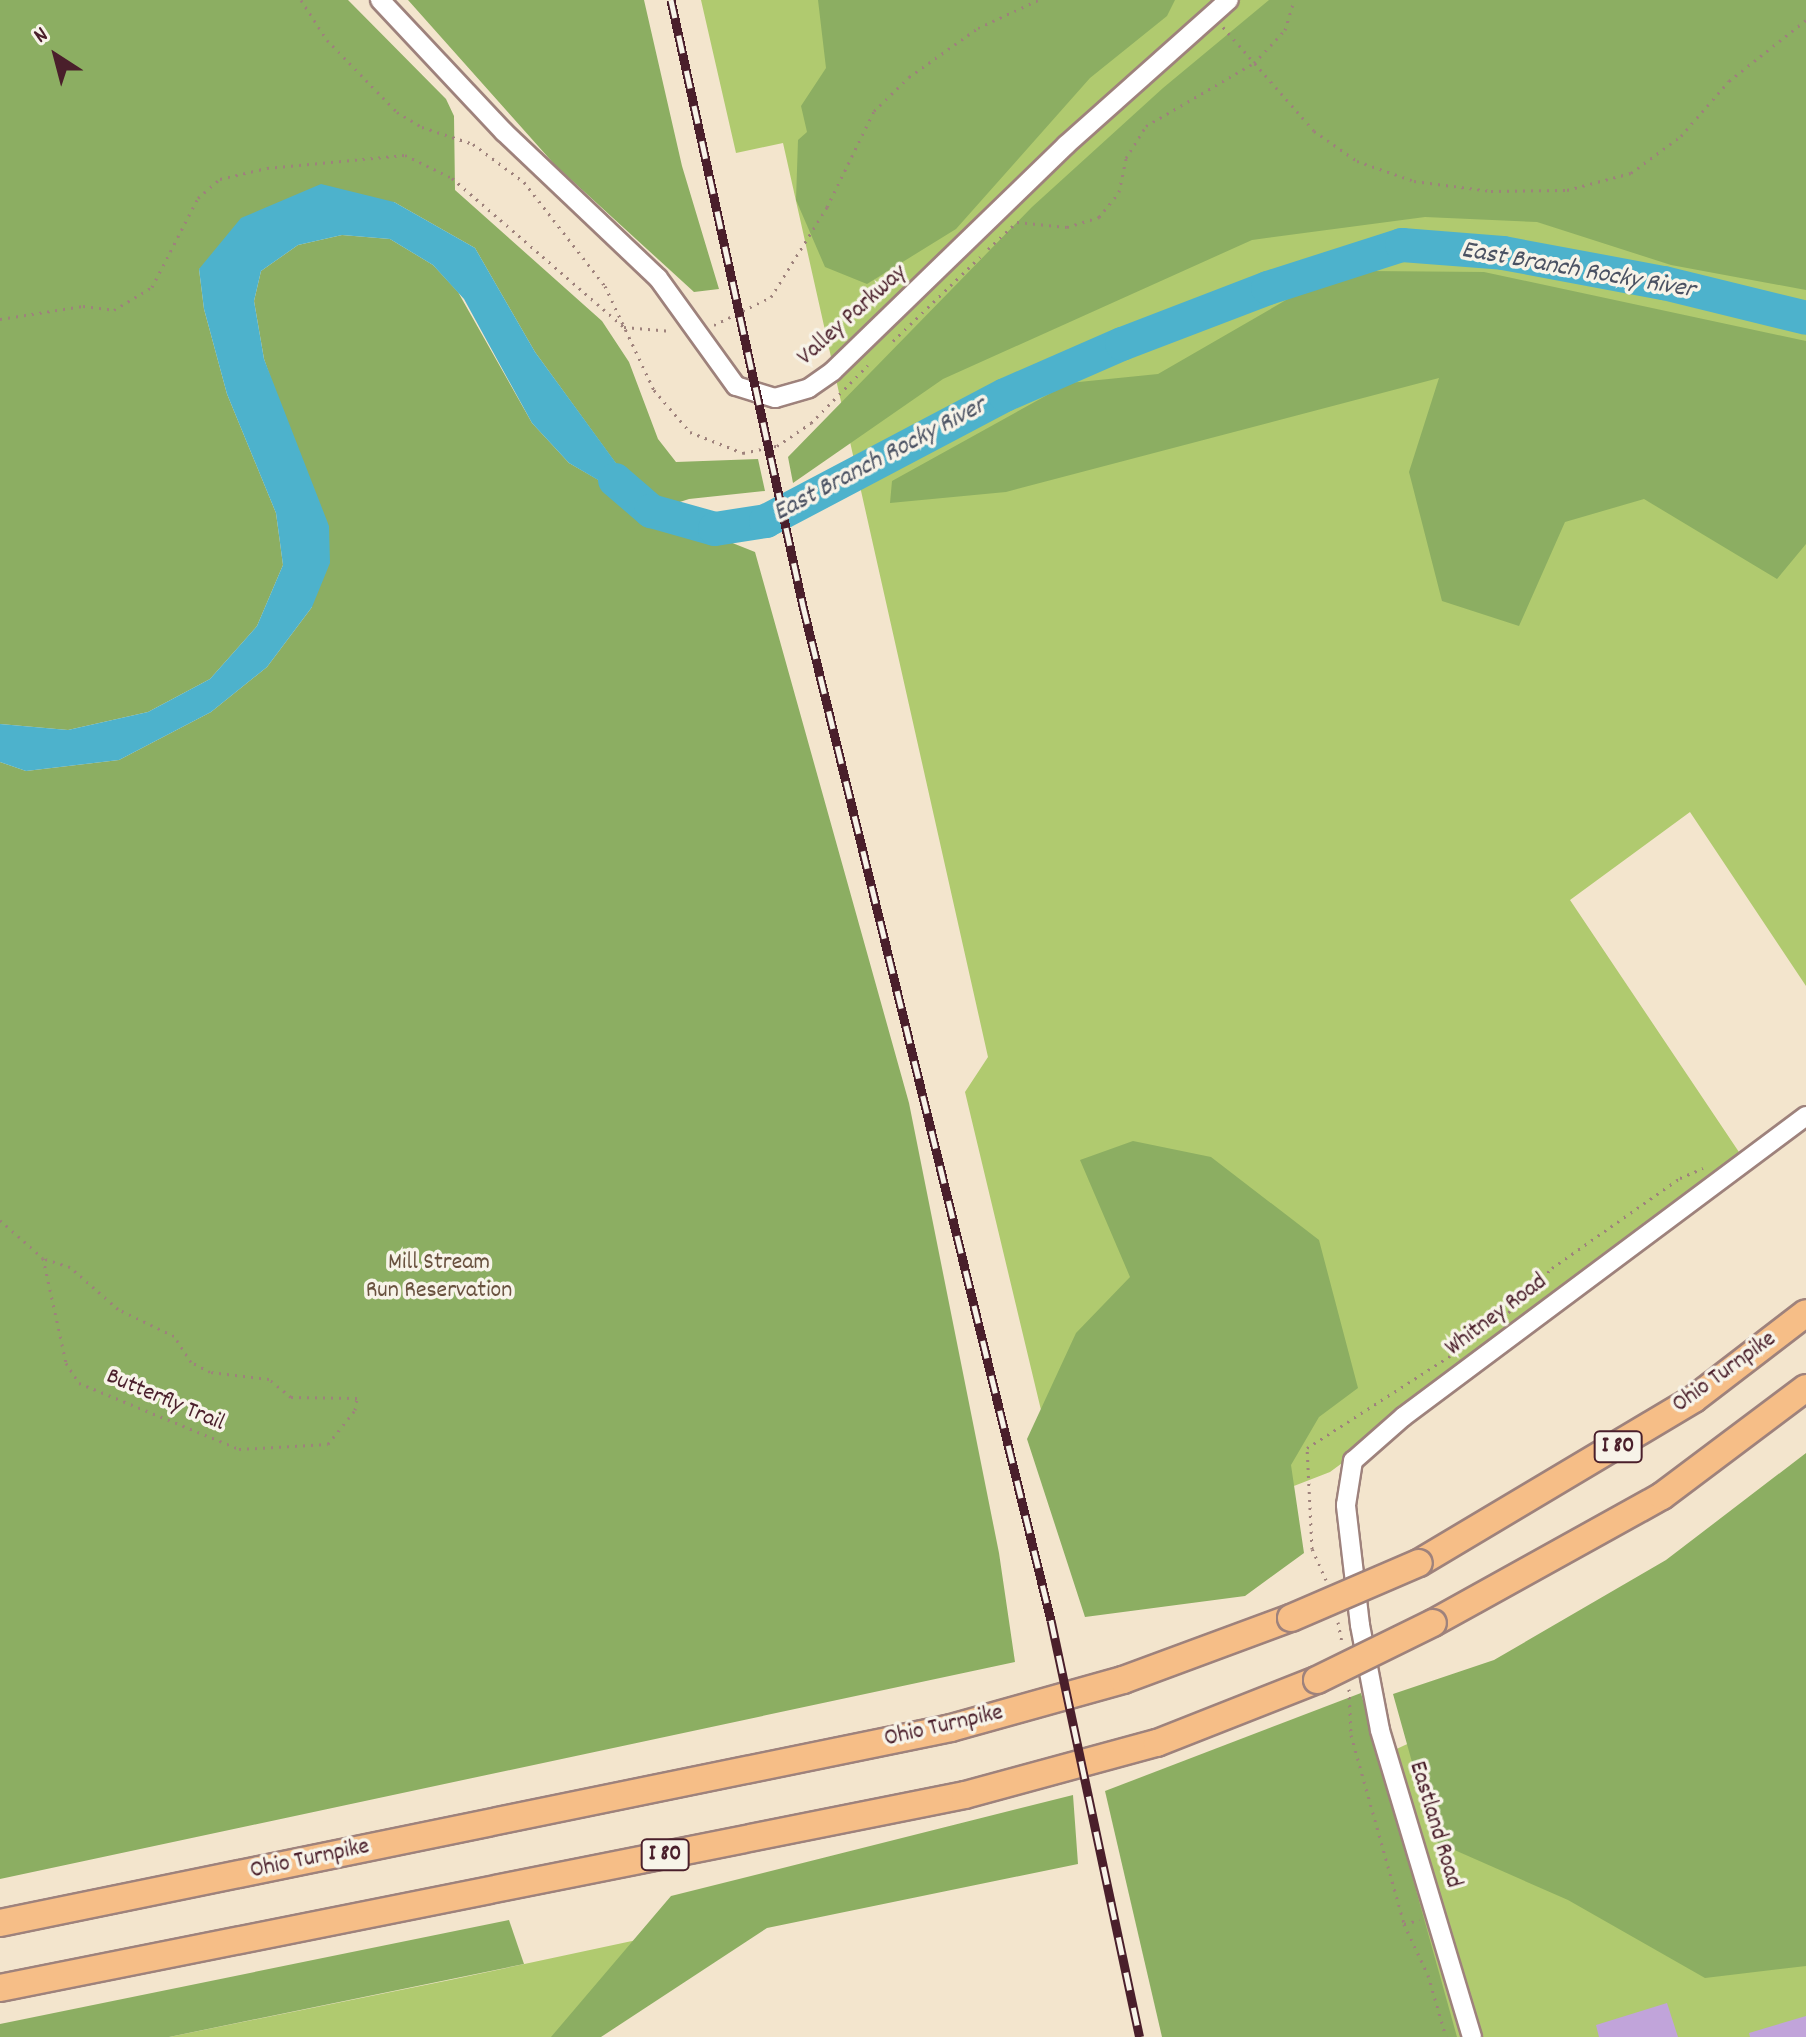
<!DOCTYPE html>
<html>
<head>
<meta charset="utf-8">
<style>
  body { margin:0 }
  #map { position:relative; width:1806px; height:2037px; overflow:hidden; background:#f3e5cd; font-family:Dekko,sans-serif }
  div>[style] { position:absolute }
  .green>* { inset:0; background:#b0ca6f }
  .forest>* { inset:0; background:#8cae62 }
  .water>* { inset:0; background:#4db2cc }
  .river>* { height:34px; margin:-17px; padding:0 17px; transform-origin:17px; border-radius:17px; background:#4db2cc }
  .building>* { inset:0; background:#c1a4da }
  .path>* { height:3px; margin-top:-1.5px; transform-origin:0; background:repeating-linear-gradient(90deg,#9e827c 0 2px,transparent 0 8px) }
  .roads { filter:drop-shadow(2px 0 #9e827c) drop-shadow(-2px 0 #9e827c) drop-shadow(0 2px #9e827c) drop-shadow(0 -2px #9e827c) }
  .tertiary>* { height:18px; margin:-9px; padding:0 9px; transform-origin:9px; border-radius:9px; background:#fff }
  .motorway>* { height:26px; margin:-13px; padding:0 13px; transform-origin:13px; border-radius:13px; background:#f6be87 }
  .rail>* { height:9px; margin-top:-4.5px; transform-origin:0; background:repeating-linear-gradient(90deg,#f7f3e8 0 18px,#4a1f2b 0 36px); box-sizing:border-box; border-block:2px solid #4a1f2b }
  .bridges { filter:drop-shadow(2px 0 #9e827c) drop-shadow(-2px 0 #9e827c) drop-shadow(0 2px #9e827c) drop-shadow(0 -2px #9e827c) }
  .motorway-bridge>* { height:26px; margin:-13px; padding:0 13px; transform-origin:13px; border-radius:13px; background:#f6be87 }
  span { translate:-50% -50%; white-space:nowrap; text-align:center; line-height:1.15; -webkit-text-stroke:7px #f7f3e8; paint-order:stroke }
  .shield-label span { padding:2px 6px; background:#f7f3e8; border:2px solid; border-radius:6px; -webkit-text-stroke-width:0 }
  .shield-label { font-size:22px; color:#4a1f2b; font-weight:700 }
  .street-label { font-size:24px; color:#4a1f2b }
  .park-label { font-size:24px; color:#69523f }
  .water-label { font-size:26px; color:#4b5263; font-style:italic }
  .north { position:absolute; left:16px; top:16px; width:80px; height:80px; -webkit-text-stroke:6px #f7f3e8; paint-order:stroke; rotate:324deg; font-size:22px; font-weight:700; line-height:32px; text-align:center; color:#4a1f2b }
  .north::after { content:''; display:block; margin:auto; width:28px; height:36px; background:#4a1f2b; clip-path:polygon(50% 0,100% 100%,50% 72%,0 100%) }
</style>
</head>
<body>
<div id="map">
  <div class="green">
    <div style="clip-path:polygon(701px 0,1806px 0,1806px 986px,1690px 812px,1570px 900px,1747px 1164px,1330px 1472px,1079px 1569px,965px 1092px,988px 1057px,783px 143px,736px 153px)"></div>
    <div style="clip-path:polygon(1806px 1515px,1806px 2037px,1187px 2037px,1271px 1816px,1395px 1769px,1390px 1752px,1509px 1697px)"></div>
    <div style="clip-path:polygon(721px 1922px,566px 2037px,169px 2037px,450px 1980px)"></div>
  </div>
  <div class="forest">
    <div style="clip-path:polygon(0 0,348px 0,446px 99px,454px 116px,455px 190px,602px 321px,629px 362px,658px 439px,676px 462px,758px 459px,765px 491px,689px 499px,652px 511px,755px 552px,909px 1103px,999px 1553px,1015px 1662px,0 1879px,0 762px,26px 771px,119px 760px,211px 712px,267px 667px,312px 607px,292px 439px,264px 359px,254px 301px,261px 271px,298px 245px,342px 235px,390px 239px,433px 265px,458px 292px,532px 423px,569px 463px,649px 509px,535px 352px,475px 248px,394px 202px,199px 269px,204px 309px,227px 394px,276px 513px,283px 565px,257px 626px,210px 679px,148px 712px,68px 730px,0 724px)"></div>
    <div style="clip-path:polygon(408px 0,644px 0,682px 166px,719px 289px,694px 292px,555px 165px)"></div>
    <div style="clip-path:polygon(818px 0,1175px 0,1167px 16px,1090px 78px,956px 229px,867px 284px,825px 267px,796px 200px,798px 140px,807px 132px,801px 106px,826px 68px)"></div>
    <div style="clip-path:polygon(1269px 0,1806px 0,1806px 290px,1671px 265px,1537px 222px,1425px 217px,1252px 240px,943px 379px,793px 483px,788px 457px,1032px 207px,1163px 88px)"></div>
    <div style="clip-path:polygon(1369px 271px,1484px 272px,1806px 341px,1806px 544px,1777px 579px,1644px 499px,1565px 522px,1519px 626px,1442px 601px,1409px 472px,1439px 378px,1006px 492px,890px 503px,892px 481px,1069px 383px,1158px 374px,1300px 292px)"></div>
    <div style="clip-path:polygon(1133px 1141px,1211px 1157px,1319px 1240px,1358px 1388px,1319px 1417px,1291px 1465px,1304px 1553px,1245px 1596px,1085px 1617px,1027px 1439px,1076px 1333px,1130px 1277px,1080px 1160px)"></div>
    <div style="clip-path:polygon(1806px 1453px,1806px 1966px,1705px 1978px,1568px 1900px,1434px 1841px,1393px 1694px,1494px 1660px,1666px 1560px)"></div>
    <div style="clip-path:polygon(1361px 1693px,1457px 2037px,1162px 2037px,1105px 1791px)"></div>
    <div style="clip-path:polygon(1073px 1795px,1078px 1864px,767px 1928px,601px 2037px,551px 2037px,671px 1896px)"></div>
    <div style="clip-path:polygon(509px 1920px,524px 1964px,169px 2037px,0 2037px,0 2024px)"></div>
  </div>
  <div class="water">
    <div style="clip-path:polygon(321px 184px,394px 202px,475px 248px,535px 352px,651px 511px,569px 463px,532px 423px,464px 299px,433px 265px,390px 239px,342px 235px,298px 245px,261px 271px,254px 301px,264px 359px,329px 526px,330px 563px,312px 607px,267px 667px,211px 712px,119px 760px,26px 771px,0 762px,0 724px,68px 730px,148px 712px,210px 679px,257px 626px,283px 565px,276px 513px,227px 394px,204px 309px,199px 269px,241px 218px)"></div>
  </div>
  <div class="river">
    <div style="left:615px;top:480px;width:48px;rotate:40.7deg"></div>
    <div style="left:651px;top:511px;width:66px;rotate:15.7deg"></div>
    <div style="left:715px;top:529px;width:52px;rotate:-8.9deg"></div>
    <div style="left:766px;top:521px;width:270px;rotate:-27.8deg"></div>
    <div style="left:1005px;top:395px;width:128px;rotate:-23.6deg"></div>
    <div style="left:1122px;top:344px;width:156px;rotate:-21deg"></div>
    <div style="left:1268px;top:288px;width:141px;rotate:-17.8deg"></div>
    <div style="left:1402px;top:245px;width:101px;rotate:4.5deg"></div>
    <div style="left:1503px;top:253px;width:164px;rotate:10.6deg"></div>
    <div style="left:1664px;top:283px;width:146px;rotate:13.8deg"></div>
  </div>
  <div class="building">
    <div style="clip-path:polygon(1667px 2003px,1678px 2037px,1599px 2037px,1596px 2025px)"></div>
    <div style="clip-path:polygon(1806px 2016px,1806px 2037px,1750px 2037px,1749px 2033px)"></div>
  </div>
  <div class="path">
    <div style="left:301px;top:0;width:48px;rotate:57deg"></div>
    <div style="left:327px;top:40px;width:100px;rotate:45.8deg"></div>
    <div style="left:397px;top:112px;width:29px;rotate:31deg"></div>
    <div style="left:422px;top:127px;width:54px;rotate:18.4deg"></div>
    <div style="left:473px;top:144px;width:64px;rotate:36.7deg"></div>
    <div style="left:524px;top:182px;width:132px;rotate:52.1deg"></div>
    <div style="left:605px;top:286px;width:115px;rotate:64.8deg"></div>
    <div style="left:654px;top:390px;width:55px;rotate:49.4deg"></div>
    <div style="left:690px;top:432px;width:57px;rotate:21.6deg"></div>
    <div style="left:743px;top:453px;width:35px;rotate:-12deg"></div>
    <div style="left:777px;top:446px;width:41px;rotate:-34.1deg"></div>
    <div style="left:811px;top:423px;width:81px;rotate:-45.5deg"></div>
    <div style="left:1223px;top:27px;width:138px;rotate:48.8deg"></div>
    <div style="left:1314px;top:131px;width:52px;rotate:34.9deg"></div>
    <div style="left:1357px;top:161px;width:60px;rotate:19.3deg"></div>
    <div style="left:1414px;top:181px;width:78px;rotate:7.4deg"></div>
    <div style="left:1491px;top:191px;width:76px;rotate:-0.8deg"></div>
    <div style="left:1567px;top:190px;width:66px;rotate:-14.9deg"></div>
    <div style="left:1631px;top:173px;width:62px;rotate:-36.5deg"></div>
    <div style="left:1681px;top:136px;width:73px;rotate:-48.9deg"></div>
    <div style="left:1729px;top:81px;width:98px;rotate:-38.4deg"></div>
    <div style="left:988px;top:249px;width:40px;rotate:-43deg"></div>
    <div style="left:1017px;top:222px;width:50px;rotate:5.7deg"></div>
    <div style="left:1067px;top:227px;width:34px;rotate:-17deg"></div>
    <div style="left:1099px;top:217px;width:32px;rotate:-51deg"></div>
    <div style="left:1119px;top:192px;width:35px;rotate:-78deg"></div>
    <div style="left:1126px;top:158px;width:38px;rotate:-58deg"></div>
    <div style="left:1146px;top:126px;width:125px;rotate:-30.3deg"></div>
    <div style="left:1254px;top:63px;width:45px;rotate:-46.8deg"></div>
    <div style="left:1285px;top:30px;width:31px;rotate:-73deg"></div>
    <div style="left:0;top:319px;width:84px;rotate:-8.9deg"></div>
    <div style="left:83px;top:306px;width:31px;rotate:7deg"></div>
    <div style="left:114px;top:310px;width:44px;rotate:-31.2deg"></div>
    <div style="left:152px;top:287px;width:100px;rotate:-62.7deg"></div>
    <div style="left:198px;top:198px;width:29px;rotate:-41deg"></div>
    <div style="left:220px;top:179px;width:48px;rotate:-13.2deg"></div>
    <div style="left:267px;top:168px;width:139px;rotate:-5.4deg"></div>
    <div style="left:405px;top:155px;width:52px;rotate:26.1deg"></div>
    <div style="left:452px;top:178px;width:228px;rotate:40.9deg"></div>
    <div style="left:624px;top:327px;width:48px;rotate:4.8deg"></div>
    <div style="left:714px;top:325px;width:64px;rotate:-26.2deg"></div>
    <div style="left:771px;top:297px;width:106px;rotate:-58.1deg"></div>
    <div style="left:827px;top:207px;width:107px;rotate:-63.9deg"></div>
    <div style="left:874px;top:111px;width:49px;rotate:-44.2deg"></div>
    <div style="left:909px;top:77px;width:85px;rotate:-35.4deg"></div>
    <div style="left:978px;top:28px;width:66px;rotate:-25deg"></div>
    <div style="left:893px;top:341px;width:121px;rotate:-44deg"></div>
    <div style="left:0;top:1220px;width:57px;rotate:41.5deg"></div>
    <div style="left:43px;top:1258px;width:107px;rotate:77.6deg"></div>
    <div style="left:66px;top:1363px;width:24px;rotate:57deg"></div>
    <div style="left:79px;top:1383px;width:173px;rotate:22.4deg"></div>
    <div style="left:239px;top:1449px;width:89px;rotate:-3.2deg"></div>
    <div style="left:328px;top:1444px;width:43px;rotate:-51.5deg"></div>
    <div style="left:355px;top:1410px;width:12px;rotate:-81deg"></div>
    <div style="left:357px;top:1398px;width:66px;rotate:-179.1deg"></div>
    <div style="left:291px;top:1397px;width:28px;rotate:-141deg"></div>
    <div style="left:269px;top:1379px;width:59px;rotate:-173.2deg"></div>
    <div style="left:210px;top:1372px;width:21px;rotate:-152deg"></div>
    <div style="left:191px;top:1362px;width:31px;rotate:-123deg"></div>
    <div style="left:174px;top:1336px;width:62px;rotate:-154.3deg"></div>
    <div style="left:118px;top:1309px;width:64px;rotate:-138.8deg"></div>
    <div style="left:70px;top:1267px;width:28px;rotate:-162deg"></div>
    <div style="left:1503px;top:1318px;width:70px;rotate:-45.6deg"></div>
    <div style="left:1552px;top:1268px;width:156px;rotate:-35.1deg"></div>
    <div style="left:1680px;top:1178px;width:25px;rotate:-23deg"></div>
    <div style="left:1326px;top:1580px;width:34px;rotate:-114deg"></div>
    <div style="left:1312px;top:1549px;width:101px;rotate:-92.8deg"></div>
    <div style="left:1307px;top:1448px;width:188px;rotate:-32.8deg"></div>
    <div style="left:1338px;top:1622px;width:20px;rotate:79deg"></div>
    <div style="left:1349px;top:1689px;width:46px;rotate:87.5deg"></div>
    <div style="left:1351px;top:1735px;width:196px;rotate:74.3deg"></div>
    <div style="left:1404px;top:1924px;width:56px;rotate:64.8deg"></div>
    <div style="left:1428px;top:1975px;width:65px;rotate:73.8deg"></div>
    <div style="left:1404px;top:1924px;width:16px;rotate:-15deg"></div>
  </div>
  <div class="roads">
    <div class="tertiary">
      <div style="left:380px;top:0;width:181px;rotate:46.8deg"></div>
      <div style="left:504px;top:132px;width:212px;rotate:43.5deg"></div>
      <div style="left:658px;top:278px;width:133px;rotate:54.2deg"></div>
      <div style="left:736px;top:386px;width:41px;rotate:17.1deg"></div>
      <div style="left:775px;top:398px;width:35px;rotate:-16deg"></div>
      <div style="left:809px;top:388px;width:29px;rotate:-35deg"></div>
      <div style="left:833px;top:371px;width:325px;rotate:-44.1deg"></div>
      <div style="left:1066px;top:145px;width:218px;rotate:-41.7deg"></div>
      <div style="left:1472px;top:2037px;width:320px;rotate:-106.7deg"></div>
      <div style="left:1380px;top:1730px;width:107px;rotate:-100.8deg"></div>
      <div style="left:1360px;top:1625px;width:121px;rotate:-96.7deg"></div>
      <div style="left:1346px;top:1505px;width:45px;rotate:-81deg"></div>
      <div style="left:1353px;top:1461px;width:67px;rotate:-41.3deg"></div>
      <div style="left:1403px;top:1417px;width:503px;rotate:-36.76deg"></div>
    </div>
    <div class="motorway">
      <div style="left:1419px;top:1563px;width:320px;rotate:-30.8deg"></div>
      <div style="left:1694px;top:1399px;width:141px;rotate:-37.5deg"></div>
      <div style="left:1433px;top:1623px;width:262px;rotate:-29deg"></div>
      <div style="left:1662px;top:1496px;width:180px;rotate:-36.9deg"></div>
      <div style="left:0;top:1923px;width:971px;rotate:-11.59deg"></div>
      <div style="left:951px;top:1728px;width:179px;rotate:-15.6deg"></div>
      <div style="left:1123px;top:1680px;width:179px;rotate:-20.3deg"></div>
      <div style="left:0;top:1988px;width:984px;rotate:-11.31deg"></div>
      <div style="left:965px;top:1795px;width:199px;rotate:-15.2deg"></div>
      <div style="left:1157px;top:1743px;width:172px;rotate:-21.5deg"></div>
    </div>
  </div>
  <div class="rail">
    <div style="left:671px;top:0;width:620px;rotate:77.71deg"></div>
    <div style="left:803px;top:606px;width:1044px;rotate:76.26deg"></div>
    <div style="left:1051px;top:1620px;width:426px;rotate:78deg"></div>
  </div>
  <div class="bridges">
    <div class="motorway-bridge">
      <div style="left:1291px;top:1618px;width:139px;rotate:-23.3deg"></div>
      <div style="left:1317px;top:1680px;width:129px;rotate:-26.2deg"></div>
    </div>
  </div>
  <div class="shield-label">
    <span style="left:1618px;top:1447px">I 80</span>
    <span style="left:665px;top:1855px">I 80</span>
  </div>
  <div class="street-label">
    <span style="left:853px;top:316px;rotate:-42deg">Valley Parkway</span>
    <span style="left:1497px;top:1316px;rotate:-37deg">Whitney Road</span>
    <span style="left:1725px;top:1373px;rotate:-36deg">Ohio Turnpike</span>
    <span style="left:165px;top:1401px;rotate:23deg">Butterfly Trail</span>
    <span style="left:944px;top:1727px;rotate:-13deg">Ohio Turnpike</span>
    <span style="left:1434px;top:1825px;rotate:73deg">Eastland Road</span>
    <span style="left:310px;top:1860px;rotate:-12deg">Ohio Turnpike</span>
  </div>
  <div class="park-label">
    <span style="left:439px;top:1278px">Mill Stream<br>Run Reservation</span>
  </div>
  <div class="water-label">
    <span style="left:1578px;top:271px;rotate:10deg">East Branch Rocky River</span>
    <span style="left:880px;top:460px;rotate:-28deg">East Branch Rocky River</span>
  </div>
  <div class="north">N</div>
</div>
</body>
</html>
